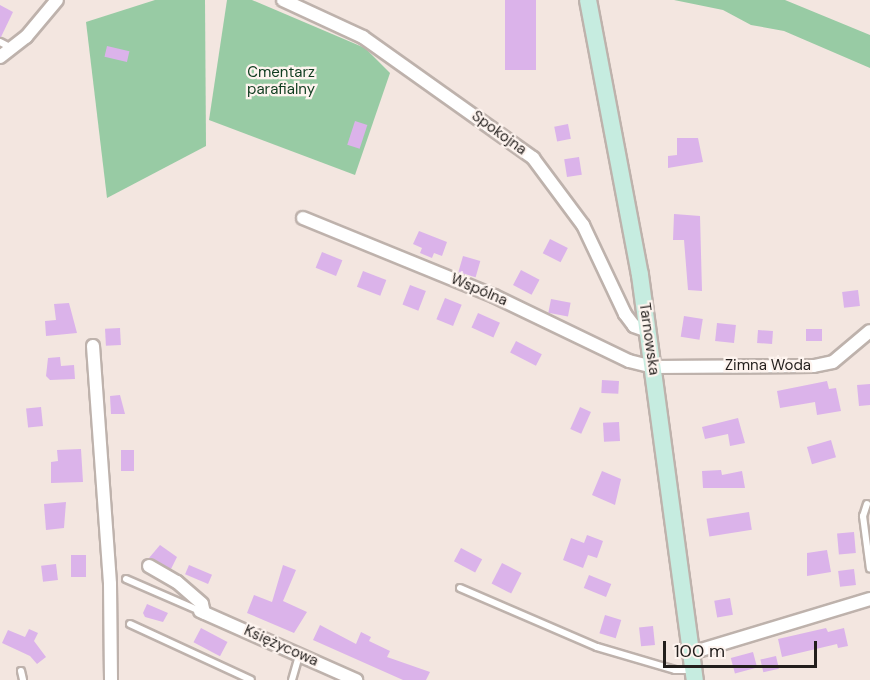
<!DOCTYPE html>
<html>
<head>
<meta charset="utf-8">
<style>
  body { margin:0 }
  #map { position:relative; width:870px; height:680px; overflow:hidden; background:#f3e6e0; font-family:"DM Sans",sans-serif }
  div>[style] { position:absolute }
  .green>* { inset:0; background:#98cba4 }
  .building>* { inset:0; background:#dbb3ea; transform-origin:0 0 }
  .roads { filter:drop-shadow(2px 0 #beb2ac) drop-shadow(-2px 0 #beb2ac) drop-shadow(0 2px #beb2ac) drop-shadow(0 -2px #beb2ac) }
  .service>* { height:6px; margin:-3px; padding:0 3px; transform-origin:3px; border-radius:3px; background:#fff }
  .minor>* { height:12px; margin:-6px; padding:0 6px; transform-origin:6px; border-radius:6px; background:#fff }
  .secondary>* { height:16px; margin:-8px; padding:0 8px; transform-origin:8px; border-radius:8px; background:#c6ece0 }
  span { translate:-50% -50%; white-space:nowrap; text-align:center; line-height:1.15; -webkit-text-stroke:4.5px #fef4ef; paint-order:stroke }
  .park-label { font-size:15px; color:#0f3c1f }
  .street-label { font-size:15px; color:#221e1c }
  .scale { position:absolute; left:663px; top:641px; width:154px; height:27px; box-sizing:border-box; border:3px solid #221e1c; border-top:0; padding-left:8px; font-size:18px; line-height:21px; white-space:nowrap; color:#221e1c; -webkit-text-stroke:4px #fef4ef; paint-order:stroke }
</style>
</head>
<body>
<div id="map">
  <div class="green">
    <div style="clip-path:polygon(155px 0,205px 0,206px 146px,107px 198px,86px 22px)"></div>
    <div style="clip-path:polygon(227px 0,252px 0,365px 48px,390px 73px,355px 175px,209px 120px)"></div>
    <div style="clip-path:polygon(674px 0,785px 0,870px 35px,870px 68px,784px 31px,751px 25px,723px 10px)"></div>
  </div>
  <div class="building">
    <div style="left:505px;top:0;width:31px;height:70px"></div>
    <div style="clip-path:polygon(0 5px,13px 12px,1px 37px,0 37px)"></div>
    <div style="left:107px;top:46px;width:23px;height:11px;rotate:13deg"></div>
    <div style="left:355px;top:121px;width:13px;height:25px;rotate:18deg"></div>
    <div style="left:568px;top:124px;width:15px;height:14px;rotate:79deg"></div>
    <div style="clip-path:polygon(677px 138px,698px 138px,703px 162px,668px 168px,668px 156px,677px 155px)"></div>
    <div style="left:579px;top:157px;width:18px;height:15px;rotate:81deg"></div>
    <div style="clip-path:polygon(674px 214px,700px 216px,702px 291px,688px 290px,684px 240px,673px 240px)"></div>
    <div style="clip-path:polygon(419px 231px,447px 242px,442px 256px,434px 253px,432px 258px,420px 253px,422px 248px,413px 244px)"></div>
    <div style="left:550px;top:239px;width:20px;height:16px;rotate:27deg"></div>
    <div style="left:322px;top:252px;width:22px;height:17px;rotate:22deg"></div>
    <div style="left:463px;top:256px;width:18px;height:17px;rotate:16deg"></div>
    <div style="left:521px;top:270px;width:21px;height:17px;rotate:28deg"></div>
    <div style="left:363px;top:271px;width:25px;height:17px;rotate:21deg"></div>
    <div style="left:410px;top:285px;width:17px;height:21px;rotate:21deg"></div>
    <div style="left:858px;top:290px;width:16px;height:16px;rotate:83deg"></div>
    <div style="left:445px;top:298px;width:18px;height:23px;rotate:22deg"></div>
    <div style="left:551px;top:299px;width:20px;height:14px;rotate:11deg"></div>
    <div style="clip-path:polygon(69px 303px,77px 333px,46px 336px,45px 321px,56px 320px,54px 304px)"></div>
    <div style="left:478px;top:313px;width:24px;height:16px;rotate:24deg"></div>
    <div style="left:684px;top:316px;width:19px;height:21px;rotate:9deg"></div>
    <div style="left:717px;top:323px;width:19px;height:18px;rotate:6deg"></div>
    <div style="left:120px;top:328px;width:17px;height:15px;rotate:87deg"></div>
    <div style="left:822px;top:329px;width:12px;height:16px;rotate:90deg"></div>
    <div style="left:758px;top:330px;width:15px;height:13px;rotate:4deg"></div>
    <div style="left:516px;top:341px;width:29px;height:13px;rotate:27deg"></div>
    <div style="clip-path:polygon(60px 357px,61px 366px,74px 365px,75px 379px,50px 380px,46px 376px,48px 358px)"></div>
    <div style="left:602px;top:380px;width:17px;height:13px;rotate:3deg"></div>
    <div style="clip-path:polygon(827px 381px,829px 389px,836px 388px,841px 411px,817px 415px,815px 402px,780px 408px,777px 391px)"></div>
    <div style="clip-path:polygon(870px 384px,870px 405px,859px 406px,857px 385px)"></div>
    <div style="clip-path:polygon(120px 395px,125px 414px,111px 414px,110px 396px)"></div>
    <div style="left:41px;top:407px;width:19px;height:15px;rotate:84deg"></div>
    <div style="left:580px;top:407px;width:12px;height:24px;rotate:24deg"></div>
    <div style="clip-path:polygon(738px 418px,745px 443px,730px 446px,728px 434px,705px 439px,702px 427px)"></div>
    <div style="left:619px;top:422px;width:19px;height:16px;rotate:87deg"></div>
    <div style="left:831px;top:440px;width:18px;height:25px;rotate:74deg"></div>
    <div style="clip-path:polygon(81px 449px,83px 482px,51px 483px,51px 462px,58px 461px,57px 450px)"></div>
    <div style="left:121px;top:450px;width:13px;height:21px"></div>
    <div style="clip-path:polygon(721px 470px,722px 475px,742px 471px,745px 488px,703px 488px,702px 471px)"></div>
    <div style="clip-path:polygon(602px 471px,621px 479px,615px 505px,592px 495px)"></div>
    <div style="clip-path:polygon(66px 502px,64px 528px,46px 530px,44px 504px)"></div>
    <div style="left:749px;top:512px;width:18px;height:43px;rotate:81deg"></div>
    <div style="left:854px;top:532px;width:21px;height:17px;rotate:85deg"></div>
    <div style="clip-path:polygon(587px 535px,603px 541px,597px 558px,588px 555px,583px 568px,563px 560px,571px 538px,584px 543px)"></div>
    <div style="clip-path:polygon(160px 545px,177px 557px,171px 569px,149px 558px)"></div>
    <div style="left:461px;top:548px;width:24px;height:15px;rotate:28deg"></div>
    <div style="clip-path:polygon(827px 550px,831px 572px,807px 576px,807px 553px)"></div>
    <div style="left:71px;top:555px;width:15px;height:22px"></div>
    <div style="left:502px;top:563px;width:22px;height:23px;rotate:27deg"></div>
    <div style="left:56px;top:564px;width:16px;height:15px;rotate:83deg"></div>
    <div style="left:189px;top:565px;width:25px;height:10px;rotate:23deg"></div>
    <div style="clip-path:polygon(283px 565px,296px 570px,283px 601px,307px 612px,294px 633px,247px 613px,254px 595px,272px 602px)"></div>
    <div style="left:854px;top:569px;width:16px;height:16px;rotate:83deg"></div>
    <div style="left:589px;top:575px;width:24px;height:14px;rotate:22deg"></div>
    <div style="left:730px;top:598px;width:17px;height:16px;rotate:80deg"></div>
    <div style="clip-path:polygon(147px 604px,168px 613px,163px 622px,145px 617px,143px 613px)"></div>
    <div style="left:605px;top:615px;width:17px;height:19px;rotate:17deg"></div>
    <div style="clip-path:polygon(320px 625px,356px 644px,361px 632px,371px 637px,369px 641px,390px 651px,387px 657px,430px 672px,426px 680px,403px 680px,313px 640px)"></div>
    <div style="left:653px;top:626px;width:19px;height:14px;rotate:84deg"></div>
    <div style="left:201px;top:628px;width:30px;height:16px;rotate:28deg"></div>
    <div style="clip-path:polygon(826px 628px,828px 632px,844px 628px,848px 646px,838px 648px,837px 644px,782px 657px,778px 639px)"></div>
    <div style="clip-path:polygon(29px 629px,38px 633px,34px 641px,46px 657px,37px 664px,30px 656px,2px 643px,8px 630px,25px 637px)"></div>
    <div style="left:753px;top:652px;width:16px;height:23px;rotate:75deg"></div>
    <div style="left:776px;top:656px;width:13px;height:16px;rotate:77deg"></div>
  </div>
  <div class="roads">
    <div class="service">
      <div style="left:0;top:42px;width:13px;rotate:27deg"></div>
      <div style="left:867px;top:504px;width:13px;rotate:108deg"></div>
      <div style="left:863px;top:516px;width:53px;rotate:82.5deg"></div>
      <div style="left:126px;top:579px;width:81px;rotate:23.4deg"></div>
      <div style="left:460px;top:588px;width:149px;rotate:23.3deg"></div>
      <div style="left:597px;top:647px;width:81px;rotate:16.4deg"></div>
      <div style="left:675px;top:670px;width:18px"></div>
      <div style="left:130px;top:624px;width:133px;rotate:24.8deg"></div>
      <div style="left:21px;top:671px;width:9px;rotate:77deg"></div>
      <div style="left:292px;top:680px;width:26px;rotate:-74deg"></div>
    </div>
    <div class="minor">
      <div style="left:283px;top:0;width:88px;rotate:24.8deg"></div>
      <div style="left:363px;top:37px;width:209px;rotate:35.4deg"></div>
      <div style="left:533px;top:158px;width:84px;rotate:53.3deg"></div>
      <div style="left:583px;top:225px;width:98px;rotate:64.7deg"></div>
      <div style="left:625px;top:314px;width:15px;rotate:53deg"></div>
      <div style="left:634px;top:326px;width:15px;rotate:20deg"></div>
      <div style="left:0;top:57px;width:33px;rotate:-38deg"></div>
      <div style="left:26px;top:37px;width:48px;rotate:-50deg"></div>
      <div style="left:303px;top:218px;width:206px;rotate:22.2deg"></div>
      <div style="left:494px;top:296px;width:150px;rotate:25.7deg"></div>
      <div style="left:629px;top:361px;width:25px;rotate:14deg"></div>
      <div style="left:653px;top:367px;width:161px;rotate:-0.4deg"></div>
      <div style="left:814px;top:366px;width:19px;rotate:-12deg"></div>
      <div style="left:833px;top:362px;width:48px;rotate:-40deg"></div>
      <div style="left:93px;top:346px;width:239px;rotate:85.9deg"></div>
      <div style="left:110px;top:584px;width:96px;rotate:89.4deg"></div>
      <div style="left:149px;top:566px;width:32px;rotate:30deg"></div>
      <div style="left:177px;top:582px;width:33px;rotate:41deg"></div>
      <div style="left:202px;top:604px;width:9px;rotate:77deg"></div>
      <div style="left:200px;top:611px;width:171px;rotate:23.9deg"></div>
      <div style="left:691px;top:653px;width:187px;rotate:-16.8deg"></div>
    </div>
    <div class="secondary">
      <div style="left:588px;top:0;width:280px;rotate:79.3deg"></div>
      <div style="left:640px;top:275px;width:409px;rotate:82.3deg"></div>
    </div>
  </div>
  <div class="park-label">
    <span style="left:281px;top:81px">Cmentarz<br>parafialny</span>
  </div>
  <div class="street-label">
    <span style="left:499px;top:133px;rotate:36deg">Spokojna</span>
    <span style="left:479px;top:290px;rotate:23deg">Wspólna</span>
    <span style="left:649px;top:339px;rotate:82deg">Tarnowska</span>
    <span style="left:768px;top:366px">Zimna Woda</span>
    <span style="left:281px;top:646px;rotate:24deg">Księżycowa</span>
  </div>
  <div class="scale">100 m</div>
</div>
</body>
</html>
